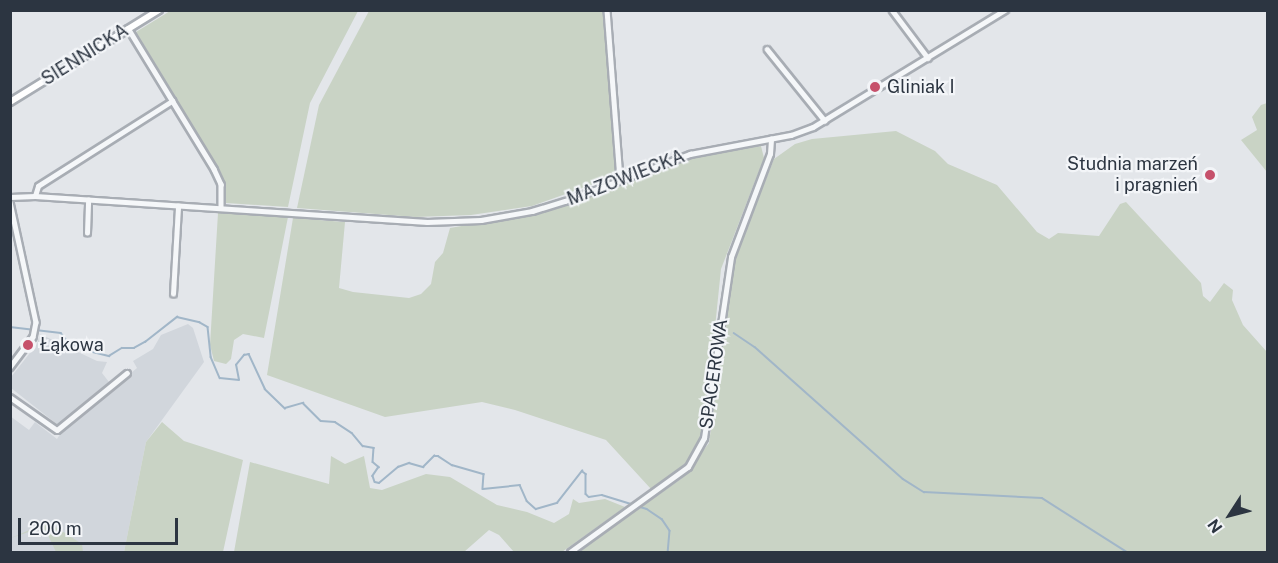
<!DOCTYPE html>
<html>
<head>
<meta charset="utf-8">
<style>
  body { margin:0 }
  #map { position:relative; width:1278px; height:563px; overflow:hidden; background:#e3e6ea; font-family:"Public Sans",sans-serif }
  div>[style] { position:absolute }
  .built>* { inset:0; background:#d1d6dc }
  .green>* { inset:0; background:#c9d3c5 }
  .stream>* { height:1.5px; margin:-0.75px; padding:0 0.75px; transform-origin:0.75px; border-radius:0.75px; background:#a1b6c8 }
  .roads { filter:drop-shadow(2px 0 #a8adb4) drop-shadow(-2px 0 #a8adb4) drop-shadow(0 2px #a8adb4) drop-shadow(0 -2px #a8adb4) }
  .minor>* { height:4.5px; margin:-2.25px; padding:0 2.25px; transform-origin:2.25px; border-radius:2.25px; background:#f5f7f9 }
  .secondary>* { height:6px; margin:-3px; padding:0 3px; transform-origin:3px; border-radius:3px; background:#fff }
  .dots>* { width:16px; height:16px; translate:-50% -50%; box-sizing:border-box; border:3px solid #f3f5f8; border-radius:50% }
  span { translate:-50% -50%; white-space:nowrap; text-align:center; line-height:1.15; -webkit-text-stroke:4.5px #f3f5f8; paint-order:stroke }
  .street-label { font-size:18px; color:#2c3541 }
  .poi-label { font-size:18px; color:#2c3541 }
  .left { translate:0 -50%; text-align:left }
  .right { translate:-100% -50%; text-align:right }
  .frame { position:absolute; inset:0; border:12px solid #2c3541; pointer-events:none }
  .north { position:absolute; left:1200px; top:485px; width:60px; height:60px; -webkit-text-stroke:4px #f3f5f8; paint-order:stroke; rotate:234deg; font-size:16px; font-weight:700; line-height:24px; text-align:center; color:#2c3541 }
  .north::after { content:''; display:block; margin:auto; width:21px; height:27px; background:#2c3541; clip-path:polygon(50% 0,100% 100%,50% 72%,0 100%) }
  .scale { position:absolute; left:18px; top:518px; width:160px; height:27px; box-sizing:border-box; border:3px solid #2c3541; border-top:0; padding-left:8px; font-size:18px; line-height:21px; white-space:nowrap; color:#2c3541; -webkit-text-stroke:4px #f3f5f8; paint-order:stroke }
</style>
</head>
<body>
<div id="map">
  <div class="built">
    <div style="clip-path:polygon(188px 324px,193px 328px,204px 362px,146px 442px,124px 552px,11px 552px,10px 416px,29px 430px,35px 422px,57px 439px,62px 431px,137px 368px,133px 361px,153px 349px,161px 335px)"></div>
    <div style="clip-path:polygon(40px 334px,97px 361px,107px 362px,102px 373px,109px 382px,58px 425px,11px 388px,11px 377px,37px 344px)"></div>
  </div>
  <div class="green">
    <div style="clip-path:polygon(170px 11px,358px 11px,310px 103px,288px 207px,226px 203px,221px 173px,136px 32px)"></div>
    <div style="clip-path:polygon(369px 11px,606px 11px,616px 176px,532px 206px,471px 215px,415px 217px,297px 208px,319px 105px)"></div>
    <div style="clip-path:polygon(1267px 103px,1268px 103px,1267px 172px,1241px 140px,1257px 130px,1252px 117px,1261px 105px)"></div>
    <div style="clip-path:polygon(896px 131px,935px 151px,948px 164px,997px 185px,1037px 232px,1049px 239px,1058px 233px,1099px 236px,1120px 204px,1126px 202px,1201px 283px,1203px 296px,1210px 302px,1224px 283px,1233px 290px,1232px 300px,1243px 325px,1267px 352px,1267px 552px,577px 552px,681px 479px,709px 443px,735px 257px,774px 159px,795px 144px,812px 139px)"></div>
    <div style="clip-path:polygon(761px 146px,764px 158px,721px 269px,705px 425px,691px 458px,665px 481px,651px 489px,606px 440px,515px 410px,482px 402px,385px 417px,267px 375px,293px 218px,345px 222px,339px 288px,353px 292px,409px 298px,421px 294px,431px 284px,435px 262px,443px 253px,450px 228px,548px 211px,693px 157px)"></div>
    <div style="clip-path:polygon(218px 213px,288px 217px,264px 338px,243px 334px,234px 340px,231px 359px,226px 364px,214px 361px,210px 345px)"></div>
    <div style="clip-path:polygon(162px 422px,184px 441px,243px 460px,223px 552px,124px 552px,146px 442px)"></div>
    <div style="clip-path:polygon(331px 456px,345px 464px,364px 456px,370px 488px,382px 490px,426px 474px,450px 477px,497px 505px,527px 512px,554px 523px,569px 514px,573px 499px,579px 503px,605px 499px,625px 507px,562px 552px,514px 552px,499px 535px,489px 530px,464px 552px,234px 552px,250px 462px,329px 484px)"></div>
    <div style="clip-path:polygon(48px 522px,82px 544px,83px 552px,56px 552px,46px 531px,40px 528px,11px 538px)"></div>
  </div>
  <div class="stream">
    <div style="left:10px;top:327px;width:51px;rotate:6.7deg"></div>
    <div style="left:61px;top:333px;width:11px;rotate:52deg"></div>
    <div style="left:68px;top:342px;width:23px;rotate:23deg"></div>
    <div style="left:89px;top:351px;width:21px;rotate:14deg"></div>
    <div style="left:109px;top:356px;width:15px;rotate:-32deg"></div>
    <div style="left:122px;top:348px;width:12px"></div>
    <div style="left:134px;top:348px;width:13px;rotate:-29deg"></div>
    <div style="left:145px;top:342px;width:41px;rotate:-38deg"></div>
    <div style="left:177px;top:317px;width:23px;rotate:13deg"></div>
    <div style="left:199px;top:322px;width:10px;rotate:29deg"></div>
    <div style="left:208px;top:327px;width:30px;rotate:84deg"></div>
    <div style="left:211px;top:357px;width:23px;rotate:67deg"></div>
    <div style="left:220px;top:378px;width:19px;rotate:6deg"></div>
    <div style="left:239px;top:380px;width:15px;rotate:-101deg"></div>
    <div style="left:236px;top:365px;width:13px;rotate:-51deg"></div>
    <div style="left:244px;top:355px;width:5px;rotate:-11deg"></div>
    <div style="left:249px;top:354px;width:38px;rotate:65deg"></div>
    <div style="left:265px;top:389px;width:28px;rotate:44deg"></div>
    <div style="left:285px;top:408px;width:19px;rotate:-16deg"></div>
    <div style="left:303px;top:403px;width:25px;rotate:45deg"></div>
    <div style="left:321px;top:421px;width:14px;rotate:4deg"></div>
    <div style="left:335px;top:422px;width:20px;rotate:33deg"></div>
    <div style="left:352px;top:433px;width:17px;rotate:50deg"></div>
    <div style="left:363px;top:446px;width:11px;rotate:10deg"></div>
    <div style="left:374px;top:448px;width:14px;rotate:94deg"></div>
    <div style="left:373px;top:462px;width:8px;rotate:40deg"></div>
    <div style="left:379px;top:467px;width:11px;rotate:124deg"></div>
    <div style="left:373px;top:476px;width:6px;rotate:72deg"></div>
    <div style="left:375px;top:482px;width:4px;rotate:14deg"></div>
    <div style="left:379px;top:483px;width:25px;rotate:-40deg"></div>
    <div style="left:398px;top:467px;width:12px;rotate:-20deg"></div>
    <div style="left:409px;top:463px;width:15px;rotate:16deg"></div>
    <div style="left:423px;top:467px;width:16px;rotate:-45deg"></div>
    <div style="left:434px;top:456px;width:4px"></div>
    <div style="left:438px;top:456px;width:17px;rotate:33deg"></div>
    <div style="left:452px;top:465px;width:33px;rotate:16deg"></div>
    <div style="left:484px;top:474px;width:15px;rotate:94deg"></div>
    <div style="left:483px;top:489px;width:37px;rotate:-6deg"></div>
    <div style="left:520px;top:485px;width:17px;rotate:66deg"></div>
    <div style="left:527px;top:501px;width:12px;rotate:42deg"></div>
    <div style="left:536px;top:509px;width:22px;rotate:-16deg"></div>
    <div style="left:557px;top:503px;width:41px;rotate:-52deg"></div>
    <div style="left:582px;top:471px;width:5px;rotate:37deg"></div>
    <div style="left:586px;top:474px;width:20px;rotate:90deg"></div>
    <div style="left:586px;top:494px;width:4px;rotate:45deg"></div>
    <div style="left:589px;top:497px;width:13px;rotate:-9deg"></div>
    <div style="left:602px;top:495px;width:31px;rotate:17deg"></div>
    <div style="left:734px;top:333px;width:25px;rotate:34deg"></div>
    <div style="left:755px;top:347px;width:198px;rotate:41.7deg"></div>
    <div style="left:903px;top:479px;width:25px;rotate:32deg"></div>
    <div style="left:924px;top:492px;width:118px;rotate:2.9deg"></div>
    <div style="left:1042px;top:498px;width:101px;rotate:32.4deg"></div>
    <div style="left:637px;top:506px;width:10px;rotate:17deg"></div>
    <div style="left:647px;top:509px;width:18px;rotate:34deg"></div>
    <div style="left:662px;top:519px;width:14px;rotate:56deg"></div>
    <div style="left:670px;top:531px;width:21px;rotate:95deg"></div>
  </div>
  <div class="roads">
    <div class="minor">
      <div style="left:607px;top:10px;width:170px;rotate:85.6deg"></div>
      <div style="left:892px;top:10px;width:60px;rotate:53.1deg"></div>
      <div style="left:128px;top:28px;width:165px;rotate:58.6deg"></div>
      <div style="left:214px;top:169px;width:17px;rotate:65deg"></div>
      <div style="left:221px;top:184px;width:24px;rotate:90deg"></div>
      <div style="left:767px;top:49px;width:92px;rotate:51.1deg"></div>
      <div style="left:35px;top:196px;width:10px;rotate:-73deg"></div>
      <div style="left:38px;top:186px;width:159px;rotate:-32.4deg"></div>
      <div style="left:10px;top:197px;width:25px;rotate:-2deg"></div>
      <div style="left:35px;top:196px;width:393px;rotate:3.8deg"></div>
      <div style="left:427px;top:222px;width:54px;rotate:-2.1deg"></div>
      <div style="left:481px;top:220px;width:52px;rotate:-10deg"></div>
      <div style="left:532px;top:211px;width:34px;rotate:-17deg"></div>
      <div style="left:565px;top:201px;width:134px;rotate:-20.6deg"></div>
      <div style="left:690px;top:154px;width:103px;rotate:-10.7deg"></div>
      <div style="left:791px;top:135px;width:23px;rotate:-20deg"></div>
      <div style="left:813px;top:127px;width:225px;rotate:-31.4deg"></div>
      <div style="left:10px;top:202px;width:123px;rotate:77.8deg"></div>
      <div style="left:36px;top:322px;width:15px;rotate:101deg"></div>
      <div style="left:33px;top:337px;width:38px;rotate:127deg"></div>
      <div style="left:87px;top:233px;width:33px;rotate:-88deg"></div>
      <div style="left:173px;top:294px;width:88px;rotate:-86.7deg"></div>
      <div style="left:10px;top:397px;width:57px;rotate:35.1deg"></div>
      <div style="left:57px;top:430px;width:90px;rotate:-39.2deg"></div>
      <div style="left:570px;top:552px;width:145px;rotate:-35.8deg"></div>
      <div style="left:688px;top:467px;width:33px;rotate:-61deg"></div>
      <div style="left:704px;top:438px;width:183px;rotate:-81.5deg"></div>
      <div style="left:731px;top:257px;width:110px;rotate:-69.3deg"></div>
      <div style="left:770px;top:154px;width:15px;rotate:-86deg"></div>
    </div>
    <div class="secondary">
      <div style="left:10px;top:102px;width:175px;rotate:-31.7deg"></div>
    </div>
  </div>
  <div class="dots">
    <div style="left:875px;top:87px;background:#c6516b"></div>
    <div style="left:1210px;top:175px;background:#c6516b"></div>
    <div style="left:28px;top:345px;background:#c6516b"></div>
  </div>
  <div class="street-label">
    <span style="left:85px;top:55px;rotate:-32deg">SIENNICKA</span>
    <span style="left:626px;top:178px;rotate:-21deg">MAZOWIECKA</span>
    <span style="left:714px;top:374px;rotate:-82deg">SPACEROWA</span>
  </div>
  <div class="poi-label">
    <span class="left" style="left:887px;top:87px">Gliniak I</span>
    <span class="right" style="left:1198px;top:175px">Studnia marzeń<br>i pragnień</span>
    <span class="left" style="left:40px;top:345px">Łąkowa</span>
  </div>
  <div class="frame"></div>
  <div class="north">N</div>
  <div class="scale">200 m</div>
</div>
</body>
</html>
